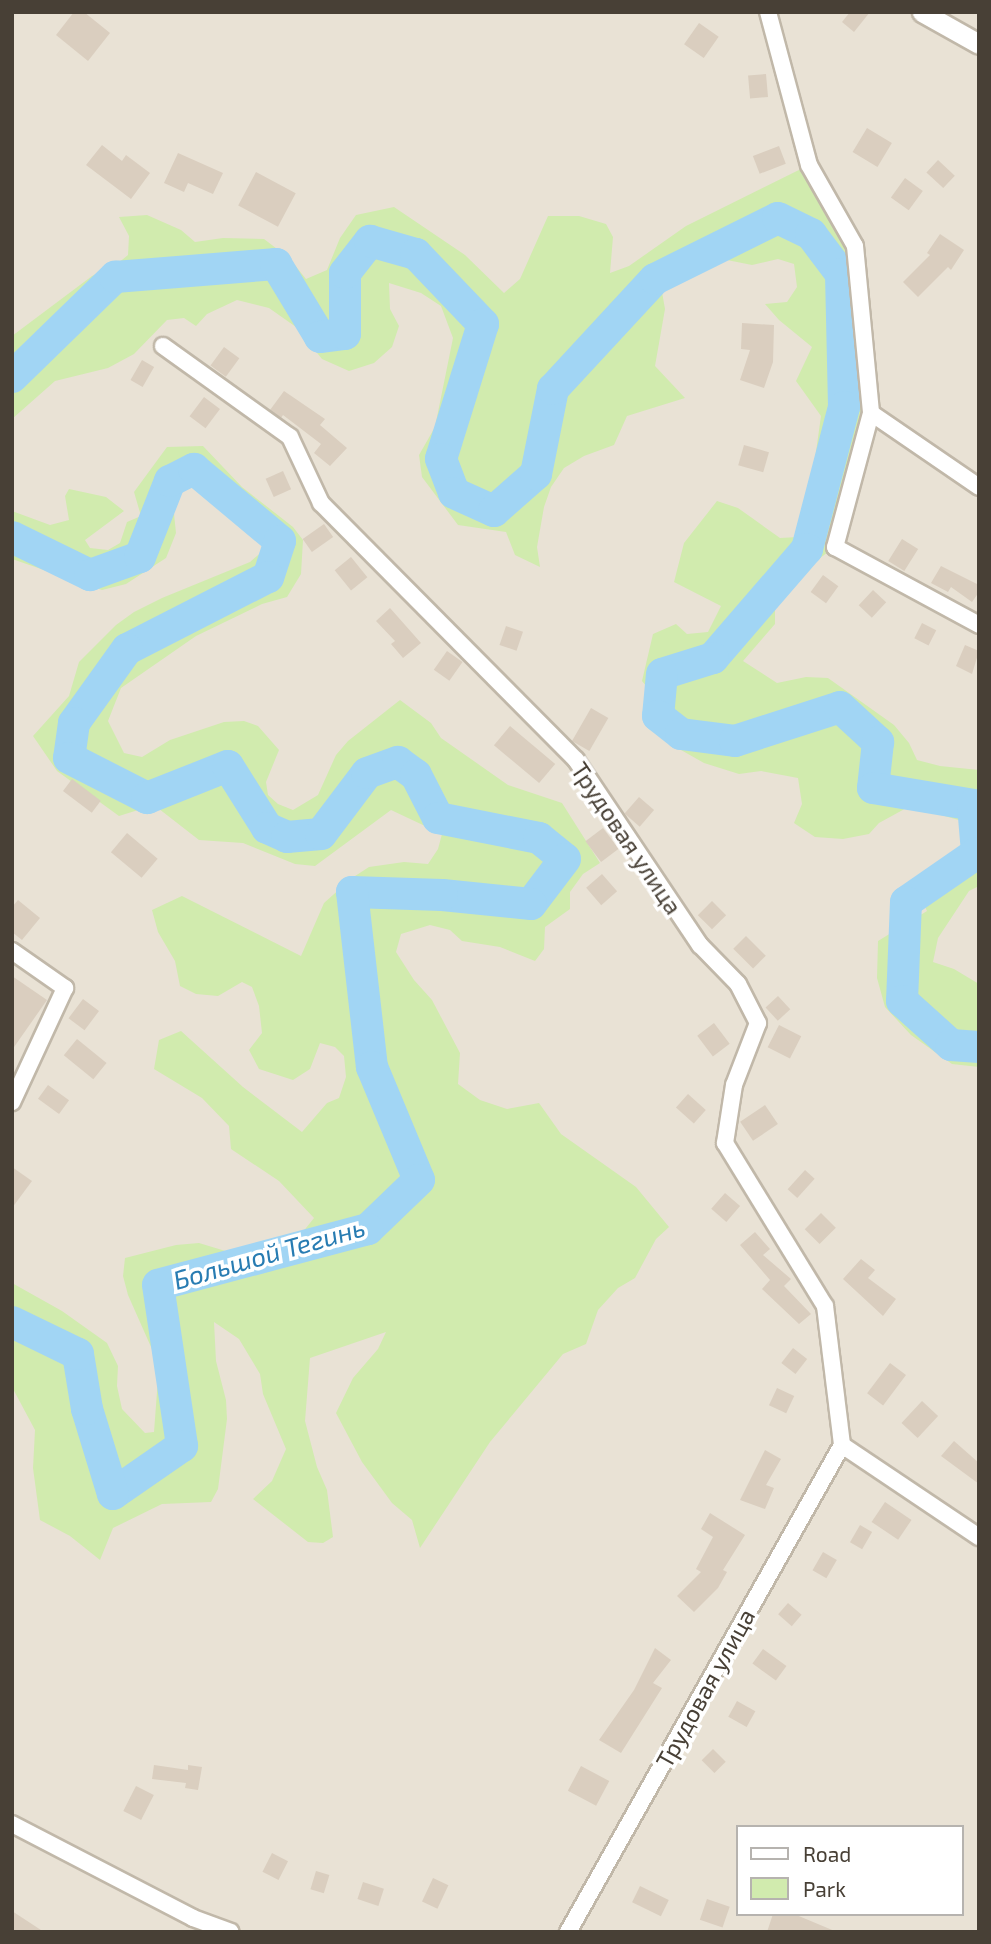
<!DOCTYPE html>
<html>
<head>
<meta charset="utf-8">
<style>
  body { margin:0 }
  #map { position:relative; width:991px; height:1944px; overflow:hidden; background:#f4f0e7; font-family:"Exo 2",sans-serif }
  div>[style] { position:absolute }
  .residential>* { inset:0; background:#e9e2d5 }
  .green>* { inset:0; background:#d1ebae }
  .river>* { height:32px; margin:-16px; padding:0 16px; transform-origin:16px; border-radius:16px; background:#a1d5f4 }
  .building>* { inset:0; background:#dacebf; transform-origin:0 0 }
  .roads { filter:drop-shadow(2px 0 #c1b8a9) drop-shadow(-2px 0 #c1b8a9) drop-shadow(0 2px #c1b8a9) drop-shadow(0 -2px #c1b8a9) }
  .minor>* { height:16px; margin:-8px; padding:0 8px; transform-origin:8px; border-radius:8px; background:#fff }
  .tertiary>* { height:19px; margin:-9.5px; padding:0 9.5px; transform-origin:9.5px; border-radius:9.5px; background:#fff }
  span { translate:-50% -50%; white-space:nowrap; text-align:center; line-height:1.15; -webkit-text-stroke:7px #fff; paint-order:stroke }
  .street-label { font-size:24px; color:#484036 }
  .water-label { font-size:26px; color:#287cb2; font-style:italic }
  .frame { position:absolute; inset:0; border:14px solid #484036; pointer-events:none }
  .legend { position:absolute; left:736px; top:1825px; width:228px; height:91px; box-sizing:border-box; background:#fff; border:2px solid #b6b3af; margin:0; padding:9px 12px; list-style:none; font-size:21px; color:#484036 }
  .legend li { display:flex; align-items:center; gap:14px; height:35px }
  .legend b { width:35px; border:2px solid #b6b3af }
</style>
</head>
<body>
<div id="map">
  <div class="residential">
    <div style="clip-path:polygon(evenodd,12px 12px,979px 12px,979px 1932px,12px 1932px,12px 12px,737px 1827px,961px 1827px,961px 1914px,737px 1914px,737px 1827px)"></div>
  </div>
  <div class="green">
    <div style="clip-path:polygon(809px 165px,852px 241px,871px 413px,835px 547px,790px 580px,775px 608px,775px 624px,743px 661px,777px 683px,806px 677px,828px 678px,894px 725px,909px 743px,917px 760px,940px 766px,979px 770px,979px 886px,969px 891px,938px 938px,933px 962px,954px 969px,979px 984px,979px 1067px,952px 1064px,911px 1035px,885px 1007px,877px 978px,878px 941px,927px 911px,914px 883px,967px 843px,962px 821px,910px 806px,879px 823px,869px 834px,843px 839px,815px 837px,794px 823px,802px 804px,798px 778px,761px 771px,739px 774px,704px 763px,681px 750px,661px 731px,667px 711px,642px 681px,653px 634px,676px 624px,687px 634px,708px 632px,721px 606px,674px 582px,684px 543px,717px 501px,738px 508px,780px 538px,798px 537px,807px 516px,821px 416px,796px 381px,812px 347px,779px 320px,765px 304px,787px 302px,797px 287px,794px 264px,778px 259px,752px 265px,717px 258px,681px 273px,662px 292px,665px 309px,655px 366px,685px 398px,627px 416px,614px 445px,584px 456px,564px 468px,551px 487px,544px 507px,537px 547px,540px 567px,515px 555px,506px 532px,458px 525px,422px 477px,419px 455px,435px 427px,453px 338px,441px 306px,421px 293px,389px 283px,390px 309px,399px 326px,392px 347px,374px 363px,349px 371px,322px 359px,296px 327px,269px 308px,237px 300px,207px 314px,196px 326px,184px 318px,167px 320px,134px 354px,108px 368px,55px 381px,12px 419px,12px 336px,92px 276px,117px 264px,128px 255px,129px 236px,119px 217px,147px 215px,181px 230px,195px 242px,223px 238px,264px 239px,289px 258px,306px 279px,327px 270px,340px 238px,356px 215px,394px 207px,465px 255px,504px 293px,520px 279px,548px 216px,579px 216px,606px 224px,613px 237px,610px 273px,629px 266px,686px 226px)"></div>
    <div style="clip-path:polygon(203px 446px,242px 487px,293px 527px,303px 540px,301px 574px,287px 597px,262px 604px,196px 636px,121px 688px,108px 721px,124px 753px,142px 757px,170px 740px,224px 722px,244px 721px,258px 726px,279px 750px,266px 782px,268px 795px,278px 804px,293px 810px,318px 795px,336px 755px,348px 741px,400px 700px,431px 723px,441px 738px,508px 785px,562px 803px,600px 863px,583px 874px,570px 892px,570px 909px,545px 927px,544px 949px,535px 961px,500px 947px,462px 941px,450px 930px,430px 925px,401px 934px,396px 952px,414px 980px,432px 1000px,460px 1053px,458px 1084px,480px 1100px,507px 1109px,539px 1103px,561px 1134px,636px 1187px,669px 1227px,656px 1239px,635px 1278px,618px 1288px,598px 1310px,586px 1344px,563px 1354px,490px 1442px,420px 1548px,412px 1520px,392px 1503px,362px 1462px,336px 1413px,353px 1378px,378px 1349px,386px 1332px,310px 1358px,305px 1421px,317px 1467px,327px 1490px,333px 1537px,323px 1543px,308px 1542px,253px 1499px,272px 1481px,286px 1449px,263px 1394px,260px 1374px,239px 1339px,214px 1322px,216px 1361px,226px 1400px,227px 1419px,218px 1489px,211px 1502px,162px 1504px,113px 1528px,100px 1560px,70px 1536px,40px 1520px,33px 1468px,35px 1430px,12px 1387px,12px 1283px,62px 1311px,107px 1343px,118px 1366px,117px 1386px,122px 1409px,145px 1433px,154px 1432px,159px 1365px,128px 1295px,123px 1276px,125px 1258px,176px 1245px,199px 1243px,232px 1253px,274px 1242px,294px 1243px,314px 1218px,279px 1181px,231px 1149px,229px 1126px,202px 1098px,154px 1069px,159px 1040px,181px 1031px,243px 1087px,302px 1132px,327px 1103px,339px 1098px,346px 1077px,344px 1056px,335px 1047px,320px 1043px,310px 1069px,293px 1080px,259px 1069px,249px 1050px,262px 1033px,259px 1006px,252px 987px,242px 982px,218px 996px,196px 994px,180px 986px,175px 961px,158px 932px,152px 910px,182px 896px,301px 956px,324px 903px,352px 878px,369px 867px,404px 862px,428px 864px,438px 849px,442px 834px,391px 810px,315px 866px,295px 864px,243px 843px,199px 840px,154px 805px,119px 816px,57px 771px,33px 736px,69px 696px,79px 662px,116px 625px,134px 612px,162px 598px,250px 562px,271px 544px,224px 503px,205px 491px,187px 485px,172px 494px,176px 533px,166px 558px,126px 584px,102px 590px,12px 559px,12px 511px,50px 525px,69px 520px,65px 496px,69px 489px,106px 497px,124px 511px,85px 540px,90px 548px,108px 550px,120px 543px,127px 522px,141px 516px,134px 492px,167px 447px)"></div>
  </div>
  <div class="river">
    <div style="left:12px;top:377px;width:144px;rotate:-44.2deg"></div>
    <div style="left:115px;top:277px;width:162px;rotate:-4.6deg"></div>
    <div style="left:276px;top:264px;width:85px;rotate:58.9deg"></div>
    <div style="left:320px;top:337px;width:25px;rotate:-7deg"></div>
    <div style="left:345px;top:334px;width:61px;rotate:-90deg"></div>
    <div style="left:345px;top:273px;width:41px;rotate:-52deg"></div>
    <div style="left:370px;top:241px;width:48px;rotate:15.8deg"></div>
    <div style="left:416px;top:254px;width:97px;rotate:46.3deg"></div>
    <div style="left:483px;top:324px;width:141px;rotate:107.3deg"></div>
    <div style="left:441px;top:459px;width:36px;rotate:69deg"></div>
    <div style="left:454px;top:493px;width:44px;rotate:24.2deg"></div>
    <div style="left:494px;top:511px;width:56px;rotate:-41.4deg"></div>
    <div style="left:536px;top:474px;width:87px;rotate:-78.7deg"></div>
    <div style="left:553px;top:389px;width:150px;rotate:-47.2deg"></div>
    <div style="left:655px;top:279px;width:137px;rotate:-26.4deg"></div>
    <div style="left:778px;top:218px;width:37px;rotate:26deg"></div>
    <div style="left:811px;top:234px;width:50px;rotate:53.1deg"></div>
    <div style="left:841px;top:274px;width:133px;rotate:88.7deg"></div>
    <div style="left:844px;top:407px;width:147px;rotate:104.6deg"></div>
    <div style="left:807px;top:549px;width:144px;rotate:130.8deg"></div>
    <div style="left:713px;top:658px;width:53px;rotate:162.6deg"></div>
    <div style="left:662px;top:674px;width:42px;rotate:95.4deg"></div>
    <div style="left:658px;top:716px;width:29px;rotate:38deg"></div>
    <div style="left:681px;top:734px;width:54px;rotate:7.4deg"></div>
    <div style="left:735px;top:741px;width:110px;rotate:-17.9deg"></div>
    <div style="left:840px;top:707px;width:52px;rotate:42.6deg"></div>
    <div style="left:878px;top:742px;width:46px;rotate:96.2deg"></div>
    <div style="left:873px;top:788px;width:101px;rotate:9.6deg"></div>
    <div style="left:973px;top:805px;width:48px;rotate:85.2deg"></div>
    <div style="left:977px;top:853px;width:86px;rotate:145.4deg"></div>
    <div style="left:906px;top:902px;width:99px;rotate:92.3deg"></div>
    <div style="left:902px;top:1001px;width:66px;rotate:41.9deg"></div>
    <div style="left:951px;top:1045px;width:28px;rotate:4deg"></div>
    <div style="left:12px;top:537px;width:87px;rotate:26deg"></div>
    <div style="left:90px;top:575px;width:53px;rotate:-19.8deg"></div>
    <div style="left:140px;top:557px;width:82px;rotate:-68.5deg"></div>
    <div style="left:170px;top:481px;width:27px;rotate:-27deg"></div>
    <div style="left:194px;top:469px;width:112px;rotate:39.9deg"></div>
    <div style="left:280px;top:541px;width:38px;rotate:108deg"></div>
    <div style="left:268px;top:577px;width:158px;rotate:152.9deg"></div>
    <div style="left:127px;top:649px;width:91px;rotate:125.6deg"></div>
    <div style="left:74px;top:723px;width:35px;rotate:98deg"></div>
    <div style="left:69px;top:758px;width:88px;rotate:27.1deg"></div>
    <div style="left:147px;top:798px;width:87px;rotate:-21.6deg"></div>
    <div style="left:228px;top:766px;width:73px;rotate:57.8deg"></div>
    <div style="left:267px;top:828px;width:22px;rotate:24deg"></div>
    <div style="left:287px;top:837px;width:34px;rotate:-5deg"></div>
    <div style="left:321px;top:834px;width:76px;rotate:-53deg"></div>
    <div style="left:367px;top:773px;width:33px;rotate:-20deg"></div>
    <div style="left:398px;top:762px;width:22px;rotate:36deg"></div>
    <div style="left:416px;top:775px;width:48px;rotate:62.9deg"></div>
    <div style="left:438px;top:818px;width:103px;rotate:11.2deg"></div>
    <div style="left:539px;top:838px;width:33px;rotate:39deg"></div>
    <div style="left:565px;top:859px;width:56px;rotate:127.1deg"></div>
    <div style="left:531px;top:904px;width:89px;rotate:-174.2deg"></div>
    <div style="left:442px;top:895px;width:90px;rotate:-178.1deg"></div>
    <div style="left:352px;top:892px;width:176px;rotate:83.5deg"></div>
    <div style="left:372px;top:1067px;width:122px;rotate:67.4deg"></div>
    <div style="left:419px;top:1180px;width:71px;rotate:136.1deg"></div>
    <div style="left:368px;top:1229px;width:217px;rotate:165.1deg"></div>
    <div style="left:158px;top:1285px;width:163px;rotate:81.5deg"></div>
    <div style="left:182px;top:1446px;width:84px;rotate:145.2deg"></div>
    <div style="left:113px;top:1494px;width:89px;rotate:-107deg"></div>
    <div style="left:87px;top:1409px;width:56px;rotate:-99.3deg"></div>
    <div style="left:78px;top:1354px;width:73px;rotate:-154.1deg"></div>
  </div>
  <div class="building">
    <div style="clip-path:polygon(74px 12px,84px 12px,110px 33px,88px 61px,56px 35px)"></div>
    <div style="clip-path:polygon(850px 12px,870px 12px,854px 32px,842px 22px)"></div>
    <div style="left:699px;top:23px;width:24px;height:26px;rotate:35deg"></div>
    <div style="left:766px;top:74px;width:23px;height:18px;rotate:85deg"></div>
    <div style="left:867px;top:128px;width:29px;height:28px;rotate:31deg"></div>
    <div style="clip-path:polygon(102px 145px,122px 161px,126px 155px,150px 173px,131px 199px,86px 165px)"></div>
    <div style="left:779px;top:146px;width:19px;height:28px;rotate:69deg"></div>
    <div style="clip-path:polygon(178px 153px,223px 173px,213px 194px,188px 183px,184px 192px,164px 183px)"></div>
    <div style="left:938px;top:160px;width:23px;height:17px;rotate:43deg"></div>
    <div style="left:256px;top:172px;width:45px;height:38px;rotate:28deg"></div>
    <div style="left:905px;top:178px;width:22px;height:24px;rotate:36deg"></div>
    <div style="clip-path:polygon(940px 234px,964px 250px,951px 270px,948px 267px,918px 297px,903px 282px,930px 255px,927px 253px)"></div>
    <div style="clip-path:polygon(742px 323px,774px 325px,773px 362px,764px 388px,740px 380px,750px 350px,741px 349px)"></div>
    <div style="left:224px;top:347px;width:19px;height:23px;rotate:36deg"></div>
    <div style="left:142px;top:360px;width:14px;height:23px;rotate:30deg"></div>
    <div style="clip-path:polygon(284px 391px,325px 419px,320px 425px,347px 448px,330px 466px,314px 453px,321px 444px,283px 415px,281px 418px,270px 410px)"></div>
    <div style="left:204px;top:397px;width:20px;height:24px;rotate:37deg"></div>
    <div style="left:744px;top:445px;width:26px;height:21px;rotate:16deg"></div>
    <div style="left:283px;top:471px;width:20px;height:19px;rotate:66deg"></div>
    <div style="left:324px;top:524px;width:16px;height:26px;rotate:55deg"></div>
    <div style="left:902px;top:539px;width:19px;height:26px;rotate:32deg"></div>
    <div style="left:351px;top:557px;width:26px;height:21px;rotate:51deg"></div>
    <div style="clip-path:polygon(941px 566px,979px 585px,979px 592px,972px 602px,951px 587px,948px 592px,931px 583px)"></div>
    <div style="left:823px;top:575px;width:19px;height:21px;rotate:36deg"></div>
    <div style="left:873px;top:590px;width:18px;height:21px;rotate:43deg"></div>
    <div style="clip-path:polygon(390px 608px,421px 643px,403px 658px,391px 644px,395px 641px,376px 621px)"></div>
    <div style="left:922px;top:623px;width:16px;height:17px;rotate:27deg"></div>
    <div style="left:506px;top:626px;width:18px;height:20px;rotate:19deg"></div>
    <div style="clip-path:polygon(965px 645px,979px 651px,972px 674px,956px 666px)"></div>
    <div style="left:447px;top:651px;width:19px;height:23px;rotate:35deg"></div>
    <div style="left:591px;top:708px;width:20px;height:38px;rotate:30deg"></div>
    <div style="left:510px;top:726px;width:59px;height:25px;rotate:40deg"></div>
    <div style="left:72px;top:779px;width:36px;height:15px;rotate:37deg"></div>
    <div style="left:639px;top:797px;width:20px;height:22px;rotate:41deg"></div>
    <div style="left:603px;top:828px;width:26px;height:22px;rotate:53deg"></div>
    <div style="left:127px;top:833px;width:40px;height:25px;rotate:40deg"></div>
    <div style="left:602px;top:874px;width:23px;height:21px;rotate:49deg"></div>
    <div style="clip-path:polygon(18px 900px,40px 918px,22px 940px,12px 932px,12px 907px)"></div>
    <div style="left:712px;top:901px;width:20px;height:20px;rotate:45deg"></div>
    <div style="left:746px;top:936px;width:28px;height:18px;rotate:45deg"></div>
    <div style="clip-path:polygon(12px 976px,47px 1000px,12px 1050px)"></div>
    <div style="left:778px;top:996px;width:18px;height:17px;rotate:47deg"></div>
    <div style="left:83px;top:999px;width:20px;height:24px;rotate:37deg"></div>
    <div style="left:714px;top:1023px;width:26px;height:21px;rotate:53deg"></div>
    <div style="left:779px;top:1025px;width:25px;height:25px;rotate:27deg"></div>
    <div style="left:77px;top:1039px;width:38px;height:21px;rotate:39deg"></div>
    <div style="left:48px;top:1085px;width:26px;height:17px;rotate:36deg"></div>
    <div style="left:688px;top:1094px;width:24px;height:18px;rotate:42deg"></div>
    <div style="left:765px;top:1105px;width:23px;height:30px;rotate:56deg"></div>
    <div style="clip-path:polygon(12px 1167px,32px 1181px,12px 1208px)"></div>
    <div style="left:805px;top:1170px;width:13px;height:26px;rotate:42deg"></div>
    <div style="left:725px;top:1193px;width:20px;height:21px;rotate:41deg"></div>
    <div style="left:821px;top:1213px;width:21px;height:23px;rotate:45deg"></div>
    <div style="clip-path:polygon(755px 1232px,770px 1249px,763px 1255px,791px 1279px,784px 1286px,811px 1314px,799px 1324px,762px 1289px,770px 1280px,740px 1245px)"></div>
    <div style="clip-path:polygon(861px 1259px,875px 1270px,868px 1278px,896px 1299px,883px 1316px,843px 1279px)"></div>
    <div style="left:793px;top:1348px;width:18px;height:19px;rotate:38deg"></div>
    <div style="left:890px;top:1363px;width:20px;height:38px;rotate:37deg"></div>
    <div style="left:777px;top:1388px;width:19px;height:19px;rotate:25deg"></div>
    <div style="left:922px;top:1401px;width:22px;height:30px;rotate:43deg"></div>
    <div style="clip-path:polygon(954px 1441px,979px 1463px,979px 1484px,941px 1456px)"></div>
    <div style="clip-path:polygon(765px 1450px,781px 1459px,766px 1485px,774px 1488px,765px 1509px,740px 1500px)"></div>
    <div style="left:885px;top:1502px;width:32px;height:24px;rotate:34deg"></div>
    <div style="clip-path:polygon(710px 1513px,745px 1535px,723px 1570px,727px 1572px,718px 1588px,694px 1612px,677px 1596px,701px 1572px,696px 1569px,713px 1537px,701px 1529px)"></div>
    <div style="left:860px;top:1525px;width:14px;height:20px;rotate:30deg"></div>
    <div style="left:823px;top:1552px;width:16px;height:21px;rotate:30deg"></div>
    <div style="left:788px;top:1603px;width:18px;height:15px;rotate:41deg"></div>
    <div style="clip-path:polygon(655px 1648px,671px 1660px,653px 1683px,662px 1688px,621px 1753px,599px 1740px,634px 1690px)"></div>
    <div style="left:763px;top:1649px;width:29px;height:18px;rotate:36deg"></div>
    <div style="left:737px;top:1701px;width:21px;height:18px;rotate:29deg"></div>
    <div style="left:713px;top:1749px;width:18px;height:16px;rotate:45deg"></div>
    <div style="clip-path:polygon(154px 1765px,188px 1770px,188px 1765px,202px 1767px,198px 1790px,185px 1788px,186px 1783px,152px 1779px)"></div>
    <div style="left:581px;top:1766px;width:32px;height:28px;rotate:28deg"></div>
    <div style="left:136px;top:1786px;width:20px;height:28px;rotate:27deg"></div>
    <div style="left:272px;top:1853px;width:18px;height:21px;rotate:27deg"></div>
    <div style="left:316px;top:1871px;width:14px;height:19px;rotate:17deg"></div>
    <div style="left:433px;top:1878px;width:17px;height:26px;rotate:25deg"></div>
    <div style="left:363px;top:1882px;width:22px;height:18px;rotate:18deg"></div>
    <div style="left:640px;top:1886px;width:32px;height:18px;rotate:26deg"></div>
    <div style="left:707px;top:1899px;width:24px;height:22px;rotate:19deg"></div>
    <div style="clip-path:polygon(12px 1911px,44px 1932px,12px 1932px)"></div>
    <div style="clip-path:polygon(773px 1914px,794px 1914px,837px 1932px,767px 1932px)"></div>
  </div>
  <div class="roads">
    <div class="minor">
      <div style="left:768px;top:12px;width:158px;rotate:75deg"></div>
      <div style="left:809px;top:165px;width:93px;rotate:60.4deg"></div>
      <div style="left:855px;top:246px;width:168px;rotate:84.5deg"></div>
      <div style="left:871px;top:413px;width:139px;rotate:105deg"></div>
      <div style="left:835px;top:547px;width:164px;rotate:28.4deg"></div>
      <div style="left:163px;top:346px;width:156px;rotate:35.6deg"></div>
      <div style="left:290px;top:437px;width:73px;rotate:64.8deg"></div>
      <div style="left:321px;top:503px;width:362px;rotate:45.2deg"></div>
      <div style="left:576px;top:760px;width:223px;rotate:56.2deg"></div>
      <div style="left:700px;top:945px;width:54px;rotate:45.7deg"></div>
      <div style="left:738px;top:984px;width:44px;rotate:62.9deg"></div>
      <div style="left:758px;top:1023px;width:66px;rotate:111.2deg"></div>
      <div style="left:734px;top:1085px;width:59px;rotate:98.8deg"></div>
      <div style="left:725px;top:1143px;width:191px;rotate:58.5deg"></div>
      <div style="left:825px;top:1306px;width:140px;rotate:83deg"></div>
      <div style="left:842px;top:1445px;width:559px;rotate:119.36deg"></div>
      <div style="left:871px;top:413px;width:131px;rotate:34.4deg"></div>
      <div style="left:12px;top:951px;width:65px;rotate:34.9deg"></div>
      <div style="left:65px;top:988px;width:126px;rotate:114.9deg"></div>
      <div style="left:842px;top:1445px;width:165px;rotate:33.9deg"></div>
      <div style="left:12px;top:1824px;width:204px;rotate:27.4deg"></div>
      <div style="left:193px;top:1918px;width:40px;rotate:20.2deg"></div>
    </div>
    <div class="tertiary">
      <div style="left:922px;top:12px;width:65px;rotate:29.3deg"></div>
    </div>
  </div>
  <div class="street-label">
    <span style="left:627px;top:838px;rotate:56deg">Трудовая улица</span>
    <span style="left:705px;top:1688px;rotate:-61deg">Трудовая улица</span>
  </div>
  <div class="water-label">
    <span style="left:269px;top:1253px;rotate:-16deg">Большой Тегинь</span>
  </div>
  <div class="frame"></div>
  <ul class="legend">
  <li><b style="height:9px;background:#fff"></b>Road</li>
  <li><b style="height:19px;background:#d1ebae"></b>Park</li>
  </ul>
</div>
</body>
</html>
